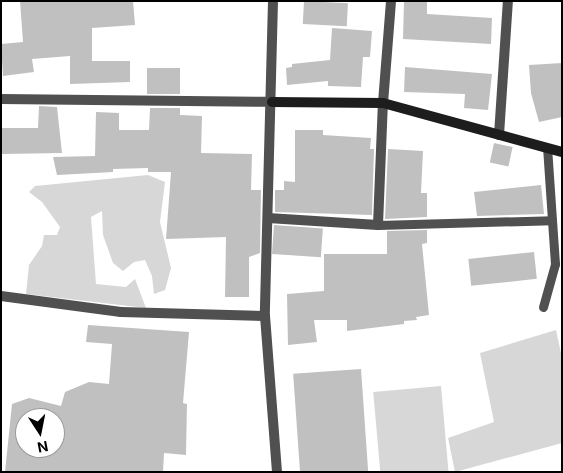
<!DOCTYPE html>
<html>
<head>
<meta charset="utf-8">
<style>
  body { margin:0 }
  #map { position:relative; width:563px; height:473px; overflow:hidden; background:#fff; font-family:Inter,sans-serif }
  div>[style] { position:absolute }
  .green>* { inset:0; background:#d7d7d7; transform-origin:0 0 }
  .building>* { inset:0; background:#c0c0c0; transform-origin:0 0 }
  .lane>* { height:9px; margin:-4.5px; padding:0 4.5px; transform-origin:4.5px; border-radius:4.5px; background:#505050 }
  .street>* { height:10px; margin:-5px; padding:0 5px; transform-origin:5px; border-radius:5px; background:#505050 }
  .secondary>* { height:10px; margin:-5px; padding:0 5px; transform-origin:5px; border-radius:5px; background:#1d1d1d }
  span { translate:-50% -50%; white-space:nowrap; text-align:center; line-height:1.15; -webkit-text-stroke:4px #fff; paint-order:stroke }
  .frame { position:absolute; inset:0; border:2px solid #000; pointer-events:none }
  .north { position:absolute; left:15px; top:408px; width:50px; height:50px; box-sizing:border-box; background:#fff; border:1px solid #999; border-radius:50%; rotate:169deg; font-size:14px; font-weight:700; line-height:20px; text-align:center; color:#000 }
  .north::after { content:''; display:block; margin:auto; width:18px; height:22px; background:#000; clip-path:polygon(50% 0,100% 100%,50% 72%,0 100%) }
</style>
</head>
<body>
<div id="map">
  <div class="green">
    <div style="clip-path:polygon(148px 175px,165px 182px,160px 222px,171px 268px,165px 290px,154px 294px,152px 276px,145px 260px,134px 262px,123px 271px,113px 263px,103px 235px,102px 211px,91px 217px,96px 284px,126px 287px,135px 279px,146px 308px,26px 294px,29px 265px,42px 246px,44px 235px,57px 235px,60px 227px,42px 202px,29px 192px,35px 186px)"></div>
    <div style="clip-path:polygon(556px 330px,562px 358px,562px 443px,455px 472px,448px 438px,494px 422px,480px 353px)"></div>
    <div style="left:441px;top:386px;width:86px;height:68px;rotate:85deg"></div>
  </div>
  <div class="building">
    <div style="clip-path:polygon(20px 1px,133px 1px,135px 25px,92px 28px,92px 61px,130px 61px,130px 82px,70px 84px,70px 56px,32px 59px,34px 72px,3px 76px,1px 44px,23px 42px)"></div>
    <div style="left:304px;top:1px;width:44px;height:23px;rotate:3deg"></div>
    <div style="clip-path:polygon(404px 1px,427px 1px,427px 14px,492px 18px,491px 44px,403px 39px)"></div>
    <div style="clip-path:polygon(332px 28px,372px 31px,370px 57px,363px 57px,361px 87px,328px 86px,328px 81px,287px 85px,286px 68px,292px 67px,292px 64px,330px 60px)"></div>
    <div style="clip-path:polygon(562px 63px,562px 117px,539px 122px,531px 93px,529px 65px)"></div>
    <div style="clip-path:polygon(405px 67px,492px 74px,488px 110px,464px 108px,465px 94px,404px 92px)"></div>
    <div style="left:180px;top:68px;width:26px;height:33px;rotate:90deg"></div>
    <div style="clip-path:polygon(39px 106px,57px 107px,62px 153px,2px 154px,2px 128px,38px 128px)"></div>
    <div style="clip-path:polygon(150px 108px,180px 108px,180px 115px,202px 116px,201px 153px,252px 154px,251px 190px,261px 190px,260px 253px,249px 257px,249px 297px,225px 297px,226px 237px,166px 239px,171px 172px,148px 172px,148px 168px,113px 169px,113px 172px,57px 175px,53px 157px,95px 156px,96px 112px,119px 113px,119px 130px,149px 130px)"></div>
    <div style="clip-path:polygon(295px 130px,323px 130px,323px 135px,371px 138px,370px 149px,374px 149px,372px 215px,275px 212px,275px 190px,284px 190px,284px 181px,295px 182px)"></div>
    <div style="left:494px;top:143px;width:19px;height:20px;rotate:12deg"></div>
    <div style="clip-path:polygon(388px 149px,423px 151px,421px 193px,427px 193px,427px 217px,385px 219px)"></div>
    <div style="clip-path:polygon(541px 185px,544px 214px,477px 216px,474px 192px)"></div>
    <div style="left:274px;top:225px;width:49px;height:29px;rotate:4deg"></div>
    <div style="clip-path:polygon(427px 230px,427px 243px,422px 244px,429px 315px,416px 317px,417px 320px,404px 321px,404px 324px,347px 331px,347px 320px,314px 320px,317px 342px,288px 345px,287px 294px,324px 291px,324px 254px,387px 254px,387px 231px)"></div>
    <div style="left:534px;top:252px;width:27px;height:66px;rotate:84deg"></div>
    <div style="clip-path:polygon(evenodd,88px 325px,189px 332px,183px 403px,187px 404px,186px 455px,164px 453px,163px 472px,5px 472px,12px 404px,29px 398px,61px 406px,65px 392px,89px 382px,109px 384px,112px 344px,86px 342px,88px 325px,25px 418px,55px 418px,55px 448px,25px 448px,25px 418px)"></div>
    <div style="left:361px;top:369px;width:103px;height:68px;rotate:86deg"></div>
  </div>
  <div class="lane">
    <div style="left:378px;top:225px;width:174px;rotate:-1.6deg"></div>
    <div style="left:543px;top:307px;width:45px;rotate:-74.4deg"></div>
    <div style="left:555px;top:264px;width:116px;rotate:-93.9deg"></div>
  </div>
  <div class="street">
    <div style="left:273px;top:1px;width:315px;rotate:91.5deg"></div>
    <div style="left:265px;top:316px;width:156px;rotate:85.6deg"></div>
    <div style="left:1px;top:99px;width:271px;rotate:0.6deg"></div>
    <div style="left:499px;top:135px;width:134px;rotate:-86.2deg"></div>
    <div style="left:268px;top:218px;width:110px;rotate:3.6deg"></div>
    <div style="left:378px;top:225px;width:122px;rotate:-87.7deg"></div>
    <div style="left:383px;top:103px;width:102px;rotate:-85.5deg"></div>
    <div style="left:1px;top:296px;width:121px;rotate:7.6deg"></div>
    <div style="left:121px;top:312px;width:144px;rotate:1.6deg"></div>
  </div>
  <div class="secondary">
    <div style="left:272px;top:102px;width:111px;rotate:0.5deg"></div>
    <div style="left:383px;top:103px;width:186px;rotate:15.3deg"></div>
  </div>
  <div class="frame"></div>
  <div class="north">N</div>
</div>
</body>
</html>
